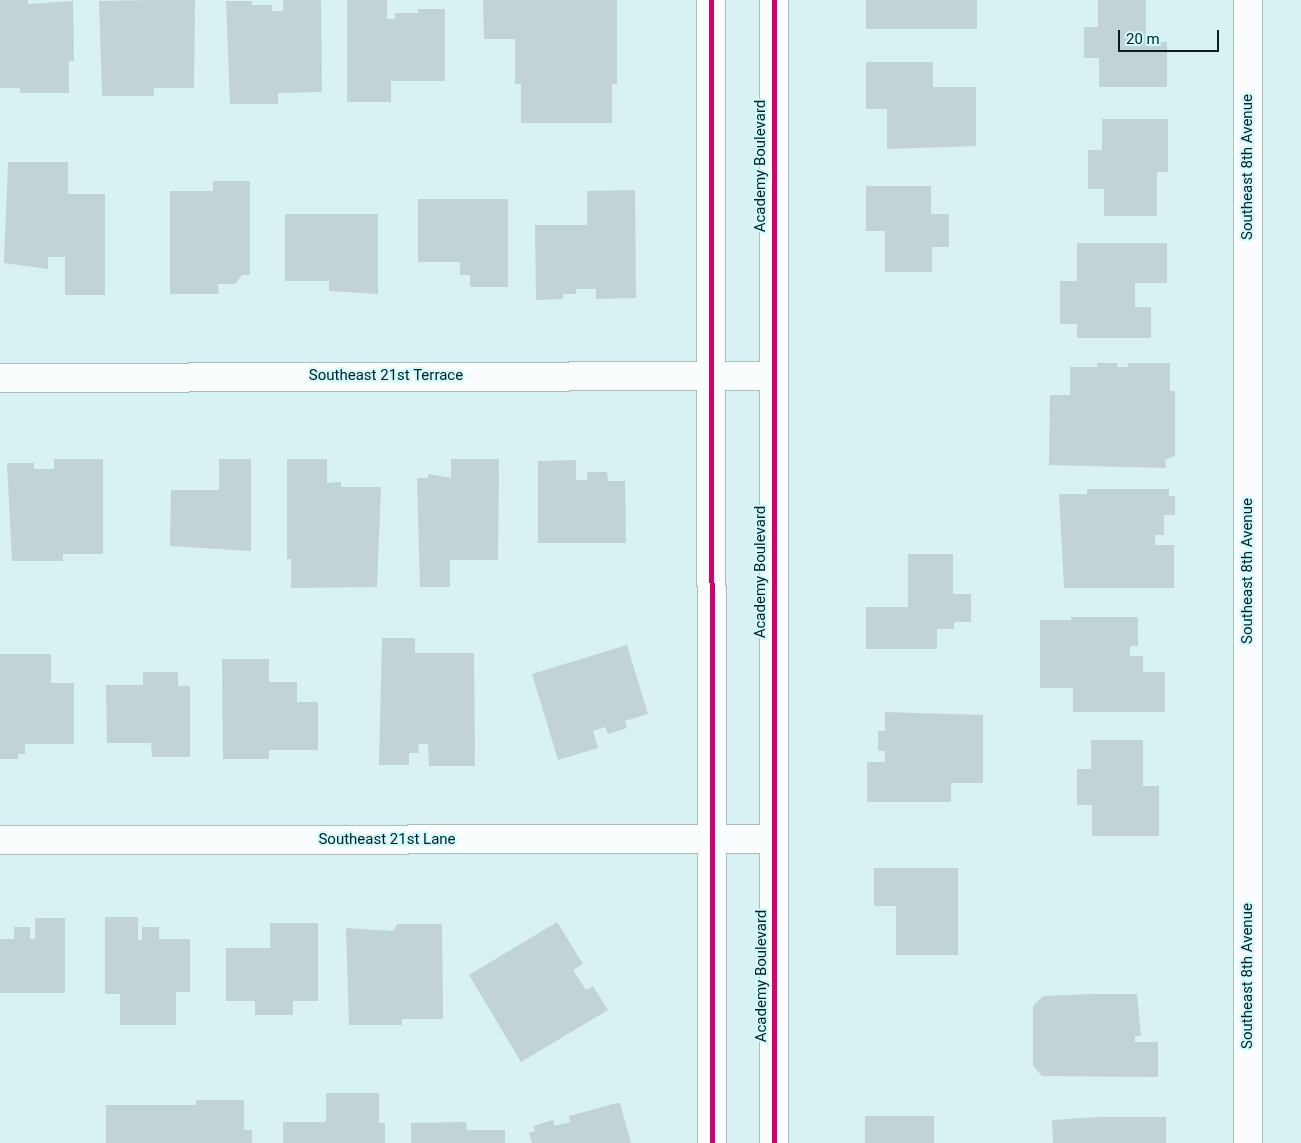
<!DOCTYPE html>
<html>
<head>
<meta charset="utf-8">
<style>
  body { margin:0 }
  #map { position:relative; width:1301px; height:1143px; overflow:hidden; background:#d8f1f3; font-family:Roboto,sans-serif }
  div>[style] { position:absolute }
  .building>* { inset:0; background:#c1d3d7; transform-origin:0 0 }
  .roads { filter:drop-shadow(1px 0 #aabdbf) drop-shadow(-1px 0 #aabdbf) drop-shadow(0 1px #aabdbf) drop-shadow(0 -1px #aabdbf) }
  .minor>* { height:28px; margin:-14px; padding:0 14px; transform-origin:14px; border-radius:14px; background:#f9fdfd }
  .tertiary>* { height:28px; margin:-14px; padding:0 14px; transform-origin:14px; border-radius:14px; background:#f9fdfd }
  .cycleway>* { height:5px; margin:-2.5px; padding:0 2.5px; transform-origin:2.5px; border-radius:2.5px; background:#d6006c }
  span { translate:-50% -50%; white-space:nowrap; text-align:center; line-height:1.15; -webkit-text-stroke:4px #cdfafe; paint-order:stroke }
  .street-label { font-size:15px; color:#0d1e20 }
  .scale { position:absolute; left:1118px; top:30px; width:101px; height:22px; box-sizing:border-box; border:2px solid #0d1e20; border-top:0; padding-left:6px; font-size:15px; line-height:18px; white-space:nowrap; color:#0d1e20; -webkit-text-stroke:4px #cdfafe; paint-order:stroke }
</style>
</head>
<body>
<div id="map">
  <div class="building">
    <div style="clip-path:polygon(0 0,28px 0,28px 4px,73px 1px,74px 61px,69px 61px,69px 93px,20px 93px,20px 88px,0 88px)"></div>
    <div style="clip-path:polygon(146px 0,195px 0,194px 88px,154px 88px,154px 96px,102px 96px,99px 1px)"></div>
    <div style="clip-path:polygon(283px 0,321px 0,322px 92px,278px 93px,278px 104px,230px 104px,226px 1px,252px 1px,252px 5px,272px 5px,272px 11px,283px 11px)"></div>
    <div style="clip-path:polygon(347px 0,387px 0,387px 19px,395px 19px,395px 13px,418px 13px,418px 9px,445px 9px,445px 81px,391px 81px,391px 102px,347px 102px)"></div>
    <div style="clip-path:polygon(483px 0,617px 0,617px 84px,612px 84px,612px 123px,521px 123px,521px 84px,515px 84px,515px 39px,484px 39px)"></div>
    <div style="left:866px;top:0;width:111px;height:29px"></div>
    <div style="clip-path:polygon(1098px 0,1146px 0,1146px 42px,1167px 42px,1167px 87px,1099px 87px,1099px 58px,1084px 58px,1084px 27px,1098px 27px)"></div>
    <div style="clip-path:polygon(866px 62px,933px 62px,933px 87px,976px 87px,976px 146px,887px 149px,887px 109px,866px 109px)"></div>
    <div style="clip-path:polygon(1102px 119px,1168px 119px,1168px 172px,1157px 172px,1157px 216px,1104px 216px,1104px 189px,1088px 189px,1088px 150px,1102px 150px)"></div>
    <div style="clip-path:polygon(8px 162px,68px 162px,68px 194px,105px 194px,105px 295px,65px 295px,65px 257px,48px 257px,48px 269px,4px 263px)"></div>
    <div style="clip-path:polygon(213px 181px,250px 181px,250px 275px,242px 275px,235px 284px,218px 284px,219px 294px,170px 294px,170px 191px,213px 191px)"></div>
    <div style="clip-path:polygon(866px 186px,931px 186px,931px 214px,949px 214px,949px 247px,932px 247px,932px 272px,885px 272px,885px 231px,866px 231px)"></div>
    <div style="clip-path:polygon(635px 190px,636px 298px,596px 299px,596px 289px,576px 289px,576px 294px,563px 294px,563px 299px,536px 300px,535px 225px,587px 225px,587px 191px)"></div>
    <div style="clip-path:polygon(418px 199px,508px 199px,508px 287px,470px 287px,470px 275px,460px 275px,460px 262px,418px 262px)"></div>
    <div style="clip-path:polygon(285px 214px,378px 214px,378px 294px,329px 291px,329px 281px,285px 281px)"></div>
    <div style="clip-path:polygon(1077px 243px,1167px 243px,1167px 283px,1135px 283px,1135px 307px,1151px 307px,1151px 338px,1077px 338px,1077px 324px,1060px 324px,1060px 281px,1077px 281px)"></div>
    <div style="clip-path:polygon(1097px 363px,1117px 363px,1117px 367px,1128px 367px,1128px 363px,1170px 363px,1170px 391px,1175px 391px,1175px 456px,1165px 460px,1166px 468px,1049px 465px,1050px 395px,1070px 395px,1070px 367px,1097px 367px)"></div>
    <div style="clip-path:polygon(54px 459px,103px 459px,103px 554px,63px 554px,63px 561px,12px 561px,7px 463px,34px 463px,34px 469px,54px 469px)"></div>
    <div style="clip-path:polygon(219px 459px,251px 459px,251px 551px,170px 546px,171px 490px,219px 490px)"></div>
    <div style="clip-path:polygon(287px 459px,327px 459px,327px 483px,341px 482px,341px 487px,381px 487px,377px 587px,291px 588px,291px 559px,287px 559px)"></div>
    <div style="clip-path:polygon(451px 459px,499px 459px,498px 560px,450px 560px,450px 587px,420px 587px,417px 478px,428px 478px,428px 474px,451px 478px)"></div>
    <div style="clip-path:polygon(576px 460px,576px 480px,587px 480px,587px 472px,607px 472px,608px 481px,625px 481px,626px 543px,538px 543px,538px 461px)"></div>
    <div style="clip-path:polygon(1087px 489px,1169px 489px,1169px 496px,1175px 496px,1175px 515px,1164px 515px,1164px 535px,1155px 535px,1155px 545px,1174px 545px,1174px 588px,1064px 588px,1059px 494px,1087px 494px)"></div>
    <div style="clip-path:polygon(908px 554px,953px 554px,953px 594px,971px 594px,971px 622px,954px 622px,954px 629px,937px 629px,937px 649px,866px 649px,866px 607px,908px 607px)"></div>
    <div style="clip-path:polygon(1071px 617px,1138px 617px,1138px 646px,1130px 646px,1130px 656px,1143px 656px,1143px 672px,1165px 672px,1165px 712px,1073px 712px,1073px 688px,1040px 688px,1040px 620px,1071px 620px)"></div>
    <div style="clip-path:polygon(382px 638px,415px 638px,415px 653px,474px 653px,475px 766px,429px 766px,428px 744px,418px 744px,419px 753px,409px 753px,409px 765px,379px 765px)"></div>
    <div style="clip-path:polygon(627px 645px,648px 714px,625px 721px,627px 728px,608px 734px,605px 727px,593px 731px,598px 748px,558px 760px,532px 674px)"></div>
    <div style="clip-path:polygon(0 654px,51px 654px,51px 683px,74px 683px,74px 744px,25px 744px,25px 754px,18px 754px,18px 759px,0 759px)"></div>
    <div style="clip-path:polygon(222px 659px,269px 659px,269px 682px,297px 682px,297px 702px,318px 702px,318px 750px,269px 750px,269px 759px,223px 759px)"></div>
    <div style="clip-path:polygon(143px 672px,178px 672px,178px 686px,190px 686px,190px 757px,152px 757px,151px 743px,107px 743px,106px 685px,143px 685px)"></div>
    <div style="clip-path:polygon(885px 712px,983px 715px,983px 783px,951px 783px,951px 802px,867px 802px,867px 762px,885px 762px,885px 751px,878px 751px,878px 731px,885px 731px)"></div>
    <div style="clip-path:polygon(1091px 740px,1143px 740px,1143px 786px,1159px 786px,1159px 836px,1092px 836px,1092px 805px,1077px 805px,1077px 769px,1091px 769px)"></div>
    <div style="clip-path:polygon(874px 868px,958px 868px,958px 955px,896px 955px,896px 906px,874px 906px)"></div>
    <div style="clip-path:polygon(105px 917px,138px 917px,138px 940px,142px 940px,142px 927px,159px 927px,159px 939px,190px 939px,190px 992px,176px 992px,176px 1025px,120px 1025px,120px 994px,105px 994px)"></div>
    <div style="clip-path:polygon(35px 918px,65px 918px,65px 993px,0 993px,0 939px,14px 939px,14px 927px,30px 927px,30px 939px,35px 939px)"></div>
    <div style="clip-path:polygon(557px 922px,583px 964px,573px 970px,586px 990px,593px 986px,608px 1010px,521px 1062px,469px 975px)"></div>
    <div style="clip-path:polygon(270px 923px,318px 923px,318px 1001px,293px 1001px,293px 1015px,255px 1015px,255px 1001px,226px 1001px,226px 948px,270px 948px)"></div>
    <div style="clip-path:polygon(397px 924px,442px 924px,443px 1019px,402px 1019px,402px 1025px,349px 1025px,346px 928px,393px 931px)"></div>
    <div style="clip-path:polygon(1094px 994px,1137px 994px,1141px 1036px,1135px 1036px,1135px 1042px,1158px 1042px,1158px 1077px,1042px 1076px,1033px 1066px,1033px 1006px,1043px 996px)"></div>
    <div style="clip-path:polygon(326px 1093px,379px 1093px,379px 1123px,385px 1123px,385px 1143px,283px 1143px,283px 1122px,326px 1122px)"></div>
    <div style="clip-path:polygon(196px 1100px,244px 1100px,244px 1130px,252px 1130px,252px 1143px,106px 1143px,106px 1105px,196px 1105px)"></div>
    <div style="clip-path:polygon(617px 1103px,620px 1103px,631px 1143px,532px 1143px,529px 1133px,535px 1131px,533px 1126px,553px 1120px,555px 1126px,570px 1122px,569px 1116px)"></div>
    <div style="left:934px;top:1116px;width:27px;height:69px;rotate:90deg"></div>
    <div style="clip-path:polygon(1098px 1117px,1166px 1117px,1166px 1143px,1053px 1143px,1052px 1120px)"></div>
    <div style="clip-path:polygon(466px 1122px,467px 1130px,505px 1130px,505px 1143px,411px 1143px,411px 1123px)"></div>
  </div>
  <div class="roads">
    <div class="minor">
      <div style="left:0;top:378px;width:772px;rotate:-0.15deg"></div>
      <div style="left:0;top:840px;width:774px;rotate:-0.07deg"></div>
      <div style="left:1248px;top:1143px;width:1143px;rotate:-90deg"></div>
    </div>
    <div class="tertiary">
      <div style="left:711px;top:0;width:1143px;rotate:89.95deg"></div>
      <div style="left:774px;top:0;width:1143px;rotate:90deg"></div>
    </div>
  </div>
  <div class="cycleway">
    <div style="left:711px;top:0;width:1143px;rotate:89.95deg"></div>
    <div style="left:774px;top:0;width:1143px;rotate:90deg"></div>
  </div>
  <div class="street-label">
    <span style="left:761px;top:166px;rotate:-90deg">Academy Boulevard</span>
    <span style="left:1248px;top:167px;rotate:-90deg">Southeast 8th Avenue</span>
    <span style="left:386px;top:376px">Southeast 21st Terrace</span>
    <span style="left:1248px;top:571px;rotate:-90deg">Southeast 8th Avenue</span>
    <span style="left:761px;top:572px;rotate:-90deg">Academy Boulevard</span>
    <span style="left:387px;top:840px">Southeast 21st Lane</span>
    <span style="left:762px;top:976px;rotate:-90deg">Academy Boulevard</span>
    <span style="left:1248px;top:976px;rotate:-90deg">Southeast 8th Avenue</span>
  </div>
  <div class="scale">20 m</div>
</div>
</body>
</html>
